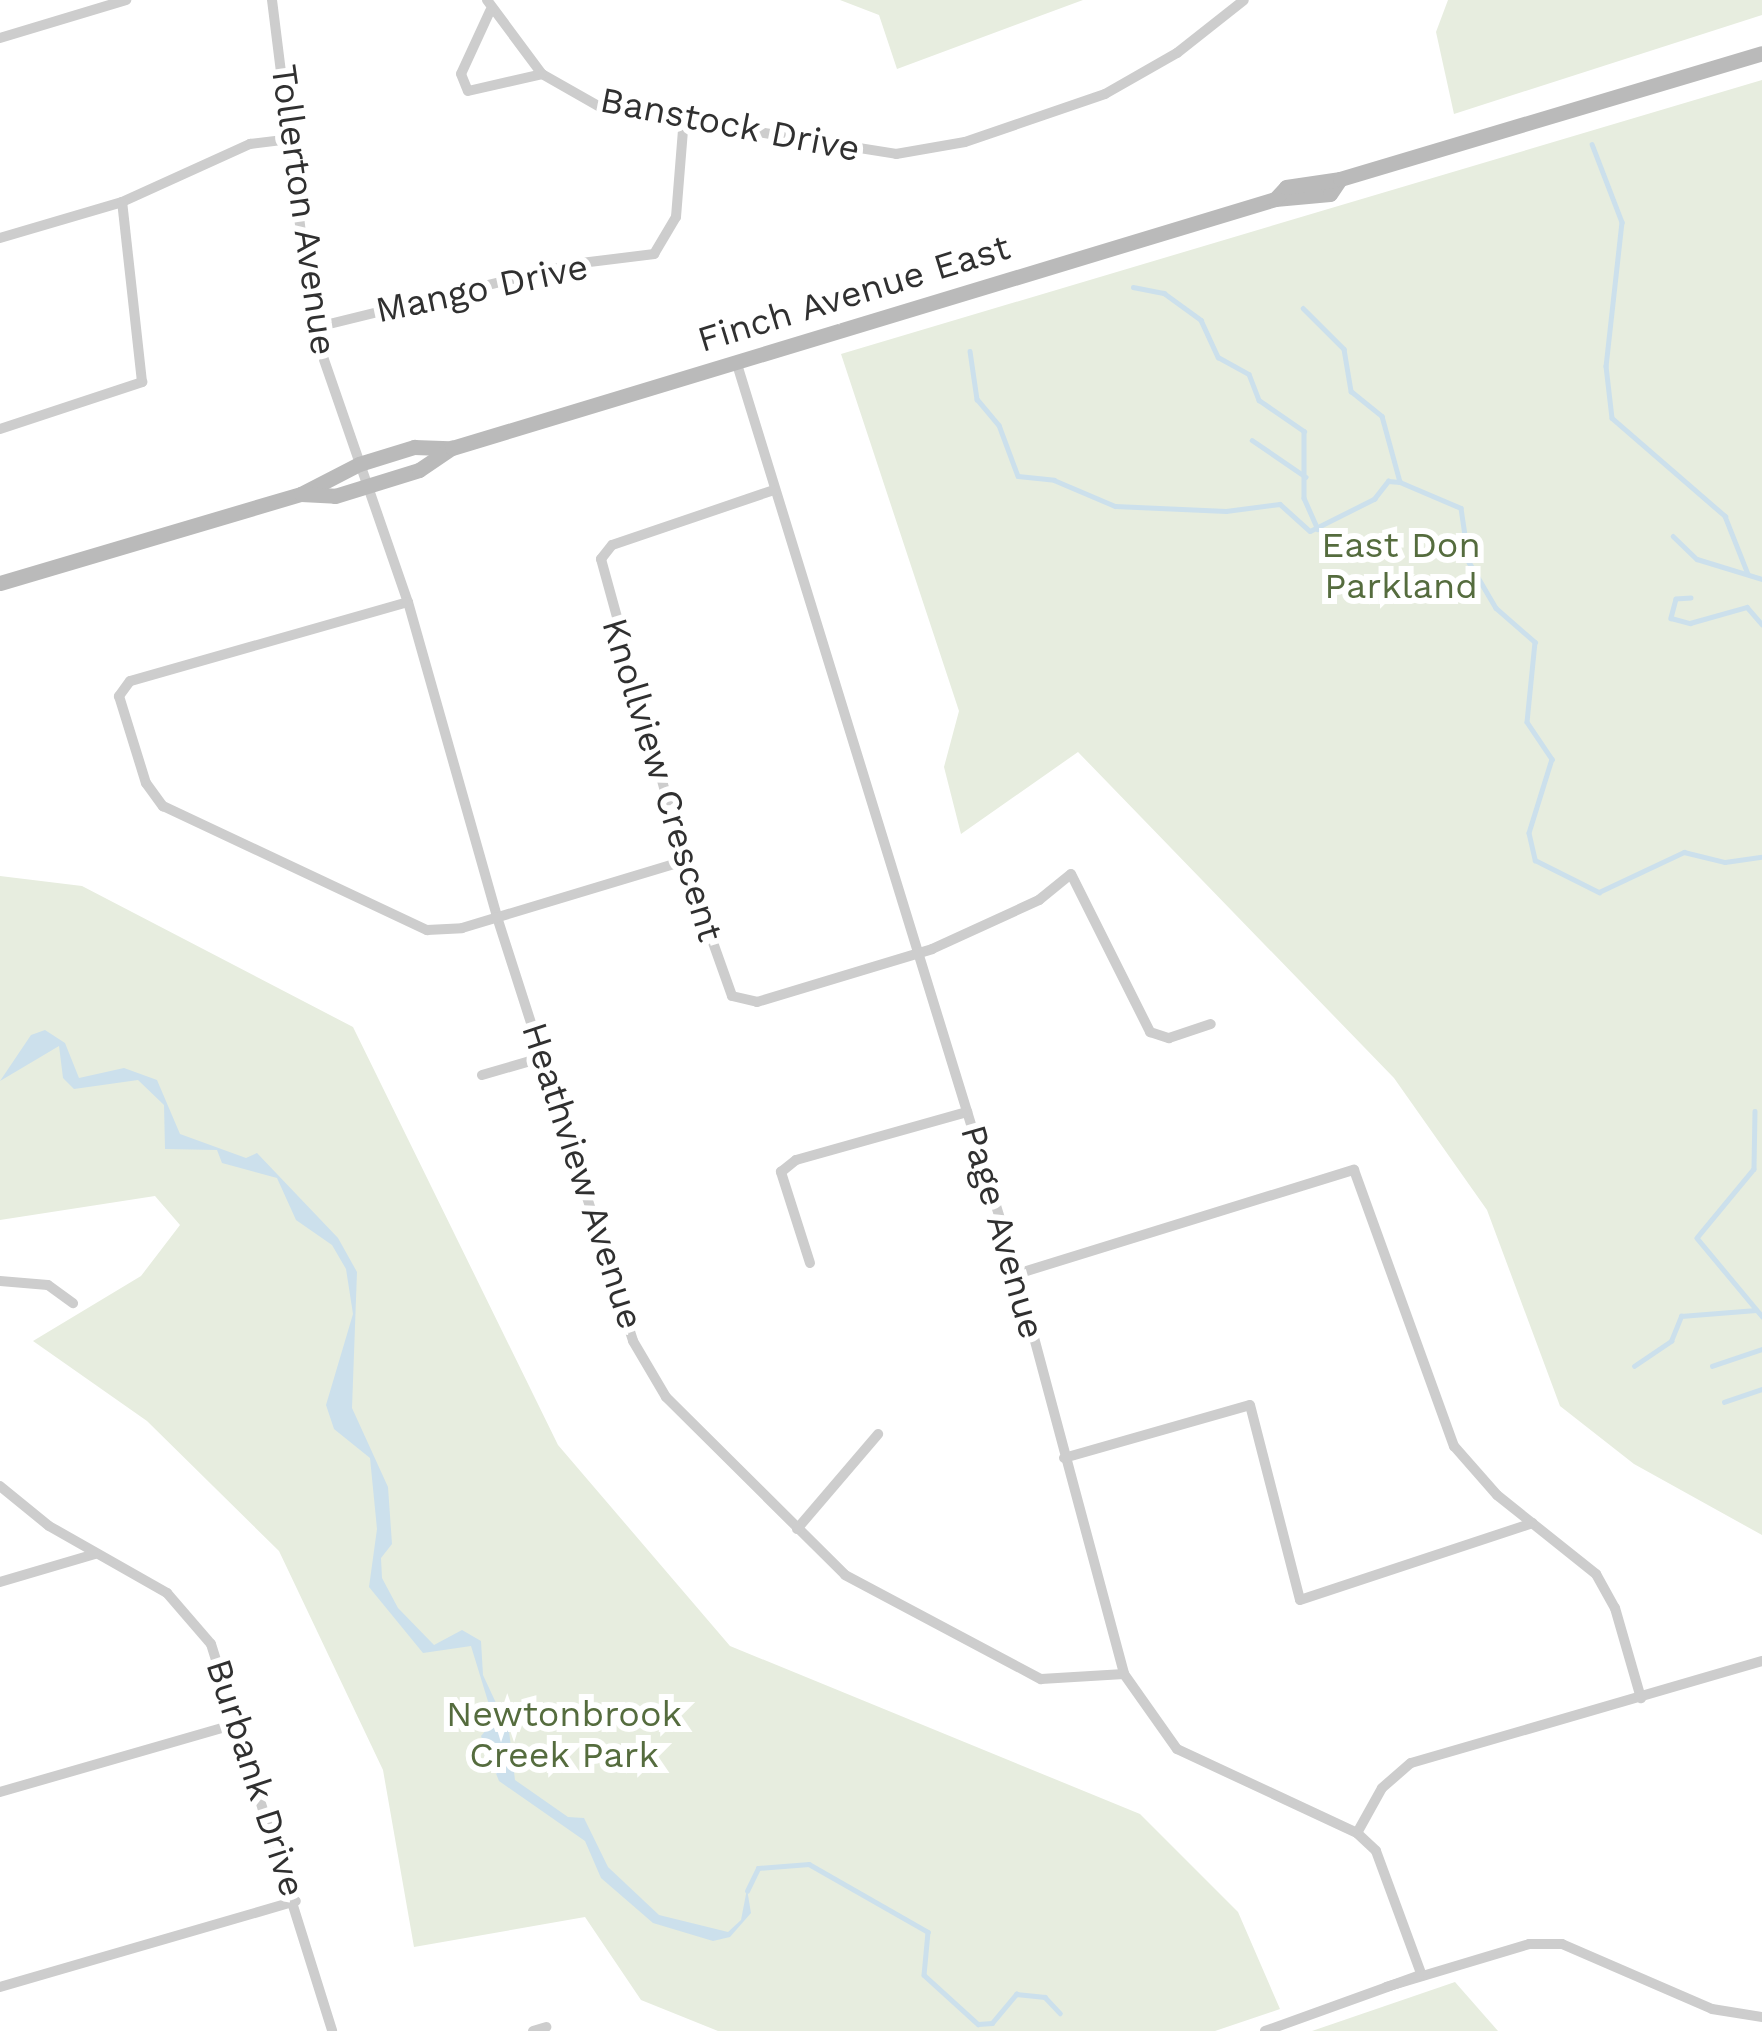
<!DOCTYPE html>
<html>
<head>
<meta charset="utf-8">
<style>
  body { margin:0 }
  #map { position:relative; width:1762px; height:2031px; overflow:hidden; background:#fff; font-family:"Work Sans",sans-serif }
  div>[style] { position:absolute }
  .green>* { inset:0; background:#e7eddf }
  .water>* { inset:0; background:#cce0ec }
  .stream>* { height:4.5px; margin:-2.25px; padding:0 2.25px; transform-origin:2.25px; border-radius:2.25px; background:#cce0ec }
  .street>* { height:10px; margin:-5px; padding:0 5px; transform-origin:5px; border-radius:5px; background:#cdcdcd }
  .secondary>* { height:15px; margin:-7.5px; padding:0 7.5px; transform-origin:7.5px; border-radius:7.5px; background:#bababa }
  span { translate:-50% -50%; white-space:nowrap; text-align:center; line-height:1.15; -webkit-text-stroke:12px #fff; paint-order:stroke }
  .street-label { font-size:36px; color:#303030 }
  .park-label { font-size:36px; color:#556c3e }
</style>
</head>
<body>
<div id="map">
  <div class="green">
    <div style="clip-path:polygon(840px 0,1083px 0,897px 69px,879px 15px)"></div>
    <div style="clip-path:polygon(1448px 0,1762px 0,1762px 15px,1454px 114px,1436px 32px)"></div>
    <div style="clip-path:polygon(1762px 80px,1762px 1535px,1634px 1464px,1560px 1406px,1487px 1210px,1394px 1078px,1078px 752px,961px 834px,944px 767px,959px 711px,841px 354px)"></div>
    <div style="clip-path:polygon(0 876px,82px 886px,353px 1027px,558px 1445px,730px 1646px,1140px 1814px,1238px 1912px,1280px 2009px,1215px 2031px,718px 2031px,641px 2000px,585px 1917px,414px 1947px,383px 1770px,279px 1551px,147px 1421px,33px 1341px,141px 1276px,180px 1225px,155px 1196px,0 1220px)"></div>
    <div style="clip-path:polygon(1455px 1982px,1498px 2031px,1312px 2031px)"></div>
  </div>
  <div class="water">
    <div style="clip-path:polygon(45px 1030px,65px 1043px,79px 1078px,124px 1068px,157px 1080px,180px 1134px,246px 1158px,257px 1153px,338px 1238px,357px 1272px,352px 1408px,388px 1487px,392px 1544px,381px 1558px,382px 1578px,398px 1608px,434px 1645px,462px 1630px,481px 1641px,483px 1675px,509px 1731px,515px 1780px,568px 1817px,584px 1818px,608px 1867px,659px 1915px,728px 1932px,741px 1920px,747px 1889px,751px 1913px,730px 1937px,713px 1941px,653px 1923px,601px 1878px,585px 1841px,499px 1781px,481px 1736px,494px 1721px,471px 1646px,423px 1653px,369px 1587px,377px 1529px,370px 1458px,334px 1429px,326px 1405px,353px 1314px,346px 1269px,332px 1245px,296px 1220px,277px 1178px,222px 1163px,217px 1150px,165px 1149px,164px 1105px,138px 1080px,74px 1089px,63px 1078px,59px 1046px,0 1081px,31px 1035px)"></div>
  </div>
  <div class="stream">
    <div style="left:1592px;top:144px;width:84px;rotate:69deg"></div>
    <div style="left:1622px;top:222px;width:145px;rotate:96.3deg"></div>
    <div style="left:1606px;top:366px;width:52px;rotate:83.4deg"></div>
    <div style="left:1612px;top:418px;width:150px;rotate:40.9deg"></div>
    <div style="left:1725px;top:516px;width:62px;rotate:68.4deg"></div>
    <div style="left:1133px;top:287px;width:32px;rotate:11deg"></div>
    <div style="left:1164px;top:293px;width:46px;rotate:36.1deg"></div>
    <div style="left:1201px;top:320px;width:41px;rotate:65.3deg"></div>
    <div style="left:1218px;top:357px;width:35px;rotate:29deg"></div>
    <div style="left:1249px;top:374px;width:28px;rotate:69deg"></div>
    <div style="left:1259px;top:400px;width:55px;rotate:34.6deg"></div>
    <div style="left:1304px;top:431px;width:67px;rotate:90deg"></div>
    <div style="left:1304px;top:498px;width:34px;rotate:66deg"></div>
    <div style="left:1303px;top:308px;width:58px;rotate:45deg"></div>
    <div style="left:1344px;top:349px;width:43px;rotate:80.5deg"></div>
    <div style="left:1351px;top:391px;width:40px;rotate:39deg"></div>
    <div style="left:1382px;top:416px;width:68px;rotate:74.7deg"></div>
    <div style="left:1400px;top:482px;width:66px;rotate:23.1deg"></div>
    <div style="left:1461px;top:508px;width:55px;rotate:81.6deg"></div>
    <div style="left:1469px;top:562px;width:53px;rotate:59.6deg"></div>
    <div style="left:1496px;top:608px;width:52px;rotate:41.1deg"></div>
    <div style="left:1535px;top:642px;width:80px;rotate:95.7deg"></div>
    <div style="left:1527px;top:722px;width:45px;rotate:56deg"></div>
    <div style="left:1552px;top:759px;width:77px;rotate:107.3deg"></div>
    <div style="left:1529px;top:833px;width:28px;rotate:77deg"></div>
    <div style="left:1535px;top:860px;width:72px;rotate:26.6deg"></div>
    <div style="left:1599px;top:892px;width:94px;rotate:-25.2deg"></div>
    <div style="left:1684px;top:852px;width:42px;rotate:13.7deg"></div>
    <div style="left:1725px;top:862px;width:37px;rotate:-8deg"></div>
    <div style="left:970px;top:351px;width:49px;rotate:81.7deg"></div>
    <div style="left:977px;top:399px;width:34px;rotate:50deg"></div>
    <div style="left:999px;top:425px;width:54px;rotate:69.6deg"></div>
    <div style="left:1018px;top:476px;width:36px;rotate:6deg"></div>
    <div style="left:1054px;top:480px;width:66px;rotate:23.1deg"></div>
    <div style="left:1115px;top:506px;width:111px;rotate:2.6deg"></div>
    <div style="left:1226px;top:511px;width:54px;rotate:-7.4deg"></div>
    <div style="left:1280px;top:504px;width:40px;rotate:42deg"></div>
    <div style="left:1310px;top:531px;width:72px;rotate:-26.6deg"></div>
    <div style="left:1374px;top:499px;width:23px;rotate:-52deg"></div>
    <div style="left:1388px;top:481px;width:12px;rotate:5deg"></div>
    <div style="left:1252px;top:440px;width:65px;rotate:34.4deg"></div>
    <div style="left:1673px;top:536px;width:33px;rotate:44deg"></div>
    <div style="left:1697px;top:559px;width:68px;rotate:17.1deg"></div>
    <div style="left:1691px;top:598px;width:15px;rotate:176deg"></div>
    <div style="left:1676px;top:599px;width:20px;rotate:105deg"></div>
    <div style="left:1671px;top:618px;width:20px;rotate:15deg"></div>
    <div style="left:1690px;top:623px;width:59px;rotate:-15.7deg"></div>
    <div style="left:1747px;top:607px;width:23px;rotate:49deg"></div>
    <div style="left:1755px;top:1111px;width:58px;rotate:91deg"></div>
    <div style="left:1754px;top:1169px;width:89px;rotate:129.6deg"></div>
    <div style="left:1697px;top:1238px;width:102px;rotate:50.2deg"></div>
    <div style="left:1634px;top:1366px;width:45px;rotate:-34deg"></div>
    <div style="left:1671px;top:1341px;width:27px;rotate:-68deg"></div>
    <div style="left:1681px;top:1316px;width:75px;rotate:-4.6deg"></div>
    <div style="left:1712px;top:1366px;width:53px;rotate:-18.8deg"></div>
    <div style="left:1724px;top:1402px;width:40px;rotate:-18.9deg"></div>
    <div style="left:747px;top:1891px;width:25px;rotate:-64deg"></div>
    <div style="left:758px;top:1868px;width:51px;rotate:-4.5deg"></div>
    <div style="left:809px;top:1864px;width:137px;rotate:29.7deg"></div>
    <div style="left:928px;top:1932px;width:43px;rotate:95.3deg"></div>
    <div style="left:924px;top:1975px;width:73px;rotate:42.2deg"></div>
    <div style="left:978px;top:2024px;width:14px;rotate:-4deg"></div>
    <div style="left:992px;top:2023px;width:38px;rotate:-50deg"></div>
    <div style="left:1016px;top:1994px;width:29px;rotate:6deg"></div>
    <div style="left:1045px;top:1997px;width:22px;rotate:47deg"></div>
  </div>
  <div class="street">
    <div style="left:272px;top:0;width:331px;rotate:82.9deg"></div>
    <div style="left:313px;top:328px;width:290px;rotate:70.9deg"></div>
    <div style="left:408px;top:602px;width:327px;rotate:74.2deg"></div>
    <div style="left:497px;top:917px;width:445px;rotate:72.2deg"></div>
    <div style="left:633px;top:1341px;width:65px;rotate:59.5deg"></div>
    <div style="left:666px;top:1397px;width:252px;rotate:44.8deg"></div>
    <div style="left:845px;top:1575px;width:222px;rotate:28deg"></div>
    <div style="left:1041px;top:1679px;width:83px;rotate:-3.4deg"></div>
    <div style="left:487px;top:0;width:92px;rotate:53.4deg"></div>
    <div style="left:542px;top:74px;width:67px;rotate:29.6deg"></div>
    <div style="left:600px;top:107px;width:300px;rotate:9deg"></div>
    <div style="left:896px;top:154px;width:70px;rotate:-9.9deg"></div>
    <div style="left:965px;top:142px;width:148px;rotate:-18.9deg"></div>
    <div style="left:1105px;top:94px;width:83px;rotate:-29.7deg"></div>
    <div style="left:1177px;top:53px;width:85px;rotate:-38.3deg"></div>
    <div style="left:490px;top:11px;width:69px;rotate:114.7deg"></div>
    <div style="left:461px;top:74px;width:18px;rotate:68deg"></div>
    <div style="left:468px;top:91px;width:76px;rotate:-12.9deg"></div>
    <div style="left:0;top:38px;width:132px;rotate:-16.8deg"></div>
    <div style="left:0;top:238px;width:127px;rotate:-16.4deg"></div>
    <div style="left:122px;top:202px;width:141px;rotate:-24.4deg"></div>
    <div style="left:250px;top:144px;width:38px;rotate:-7deg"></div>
    <div style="left:313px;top:328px;width:268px;rotate:-13.8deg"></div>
    <div style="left:573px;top:264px;width:82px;rotate:-7deg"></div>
    <div style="left:654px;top:254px;width:43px;rotate:-59.3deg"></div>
    <div style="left:676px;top:217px;width:99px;rotate:-85.4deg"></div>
    <div style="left:736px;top:361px;width:955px;rotate:72.89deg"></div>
    <div style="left:1017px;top:1274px;width:414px;rotate:75deg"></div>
    <div style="left:1124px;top:1674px;width:92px;rotate:54.8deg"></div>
    <div style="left:1177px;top:1749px;width:199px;rotate:25deg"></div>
    <div style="left:1357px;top:1833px;width:26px;rotate:43deg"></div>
    <div style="left:1376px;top:1851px;width:133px;rotate:69.8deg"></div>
    <div style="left:0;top:429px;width:150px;rotate:-18.3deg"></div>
    <div style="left:142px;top:382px;width:181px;rotate:-96.3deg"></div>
    <div style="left:774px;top:490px;width:171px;rotate:161.2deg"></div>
    <div style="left:612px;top:545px;width:18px;rotate:128deg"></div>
    <div style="left:601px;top:559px;width:313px;rotate:74.6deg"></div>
    <div style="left:684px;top:861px;width:143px;rotate:70.4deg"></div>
    <div style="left:732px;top:996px;width:26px;rotate:13deg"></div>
    <div style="left:757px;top:1002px;width:183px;rotate:-16.8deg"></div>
    <div style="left:932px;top:949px;width:118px;rotate:-24.6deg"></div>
    <div style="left:1039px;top:900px;width:41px;rotate:-39.1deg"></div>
    <div style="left:1071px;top:874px;width:177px;rotate:63.4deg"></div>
    <div style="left:1150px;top:1032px;width:20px;rotate:18deg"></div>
    <div style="left:1169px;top:1038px;width:44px;rotate:-18.4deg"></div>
    <div style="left:408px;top:602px;width:289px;rotate:164.1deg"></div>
    <div style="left:130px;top:681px;width:19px;rotate:126deg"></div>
    <div style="left:119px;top:696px;width:91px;rotate:72.8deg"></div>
    <div style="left:146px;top:783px;width:29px;rotate:54deg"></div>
    <div style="left:163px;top:806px;width:292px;rotate:25.2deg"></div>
    <div style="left:427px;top:930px;width:35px;rotate:-3deg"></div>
    <div style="left:462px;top:928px;width:232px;rotate:-16.8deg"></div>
    <div style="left:482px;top:1075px;width:65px;rotate:-16.2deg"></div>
    <div style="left:810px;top:1263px;width:96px;rotate:-107.7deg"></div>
    <div style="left:781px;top:1172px;width:19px;rotate:-39deg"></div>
    <div style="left:796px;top:1160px;width:178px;rotate:-15.7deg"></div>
    <div style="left:1017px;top:1274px;width:353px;rotate:-17.2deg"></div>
    <div style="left:1354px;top:1170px;width:294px;rotate:70.1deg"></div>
    <div style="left:1454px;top:1446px;width:65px;rotate:48.7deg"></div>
    <div style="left:1497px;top:1495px;width:127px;rotate:38.6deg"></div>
    <div style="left:1596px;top:1574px;width:39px;rotate:61deg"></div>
    <div style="left:1615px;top:1608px;width:94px;rotate:73.9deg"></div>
    <div style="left:0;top:1281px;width:48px;rotate:4.8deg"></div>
    <div style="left:48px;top:1285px;width:31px;rotate:36deg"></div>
    <div style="left:1064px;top:1458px;width:193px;rotate:-15.9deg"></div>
    <div style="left:1250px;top:1405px;width:201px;rotate:75.6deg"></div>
    <div style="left:1300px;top:1600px;width:245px;rotate:-18.3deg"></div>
    <div style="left:0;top:1486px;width:63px;rotate:39.2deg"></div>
    <div style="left:49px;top:1526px;width:136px;rotate:29.6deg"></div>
    <div style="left:167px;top:1593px;width:67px;rotate:49.2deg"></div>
    <div style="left:211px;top:1644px;width:405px;rotate:72.6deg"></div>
    <div style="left:797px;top:1529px;width:125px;rotate:-49.5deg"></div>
    <div style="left:0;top:1582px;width:99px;rotate:-16.4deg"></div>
    <div style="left:0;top:1792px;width:249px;rotate:-16.1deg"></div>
    <div style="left:1357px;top:1833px;width:51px;rotate:-60.9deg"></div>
    <div style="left:1382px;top:1788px;width:38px;rotate:-41deg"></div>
    <div style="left:1411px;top:1763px;width:366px;rotate:-16.2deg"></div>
    <div style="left:0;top:1987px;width:308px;rotate:-16.2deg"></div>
    <div style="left:1386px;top:1987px;width:149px;rotate:-16.7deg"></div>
    <div style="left:1529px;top:1944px;width:33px"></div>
    <div style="left:1562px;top:1944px;width:163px;rotate:23.4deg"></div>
    <div style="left:1712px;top:2009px;width:51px;rotate:9.1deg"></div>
    <div style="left:533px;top:2031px;width:14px;rotate:-17deg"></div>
    <div style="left:1265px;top:2031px;width:163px;rotate:-19.8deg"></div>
  </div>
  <div class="secondary">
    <div style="left:1275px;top:199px;width:55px;rotate:-5.2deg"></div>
    <div style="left:1330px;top:194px;width:18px;rotate:-56deg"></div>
    <div style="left:301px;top:494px;width:65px;rotate:-27.3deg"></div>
    <div style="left:359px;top:464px;width:58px;rotate:-17.2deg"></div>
    <div style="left:414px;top:447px;width:35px;rotate:2deg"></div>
    <div style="left:0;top:583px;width:314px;rotate:-16.5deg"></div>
    <div style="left:301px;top:494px;width:34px;rotate:3deg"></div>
    <div style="left:335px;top:496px;width:88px;rotate:-17.2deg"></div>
    <div style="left:419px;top:470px;width:40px;rotate:-34deg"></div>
    <div style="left:452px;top:448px;width:860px;rotate:-16.83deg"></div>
    <div style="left:1275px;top:199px;width:16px;rotate:-47deg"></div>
    <div style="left:1286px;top:187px;width:55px;rotate:-8.4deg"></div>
    <div style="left:1340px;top:179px;width:440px;rotate:-16.6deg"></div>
  </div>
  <div class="street-label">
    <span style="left:730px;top:125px;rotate:11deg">Banstock Drive</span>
    <span style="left:303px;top:210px;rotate:82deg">Tollerton Avenue</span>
    <span style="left:482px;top:289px;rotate:-12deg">Mango Drive</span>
    <span style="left:854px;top:294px;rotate:-17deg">Finch Avenue East</span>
    <span style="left:662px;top:780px;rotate:73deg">Knollview Crescent</span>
    <span style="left:582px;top:1176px;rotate:72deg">Heathview Avenue</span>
    <span style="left:1002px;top:1232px;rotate:74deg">Page Avenue</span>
    <span style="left:255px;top:1778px;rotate:72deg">Burbank Drive</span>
  </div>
  <div class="park-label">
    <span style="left:1401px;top:566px">East Don<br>Parkland</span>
    <span style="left:564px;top:1735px">Newtonbrook<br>Creek Park</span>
  </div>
</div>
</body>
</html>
